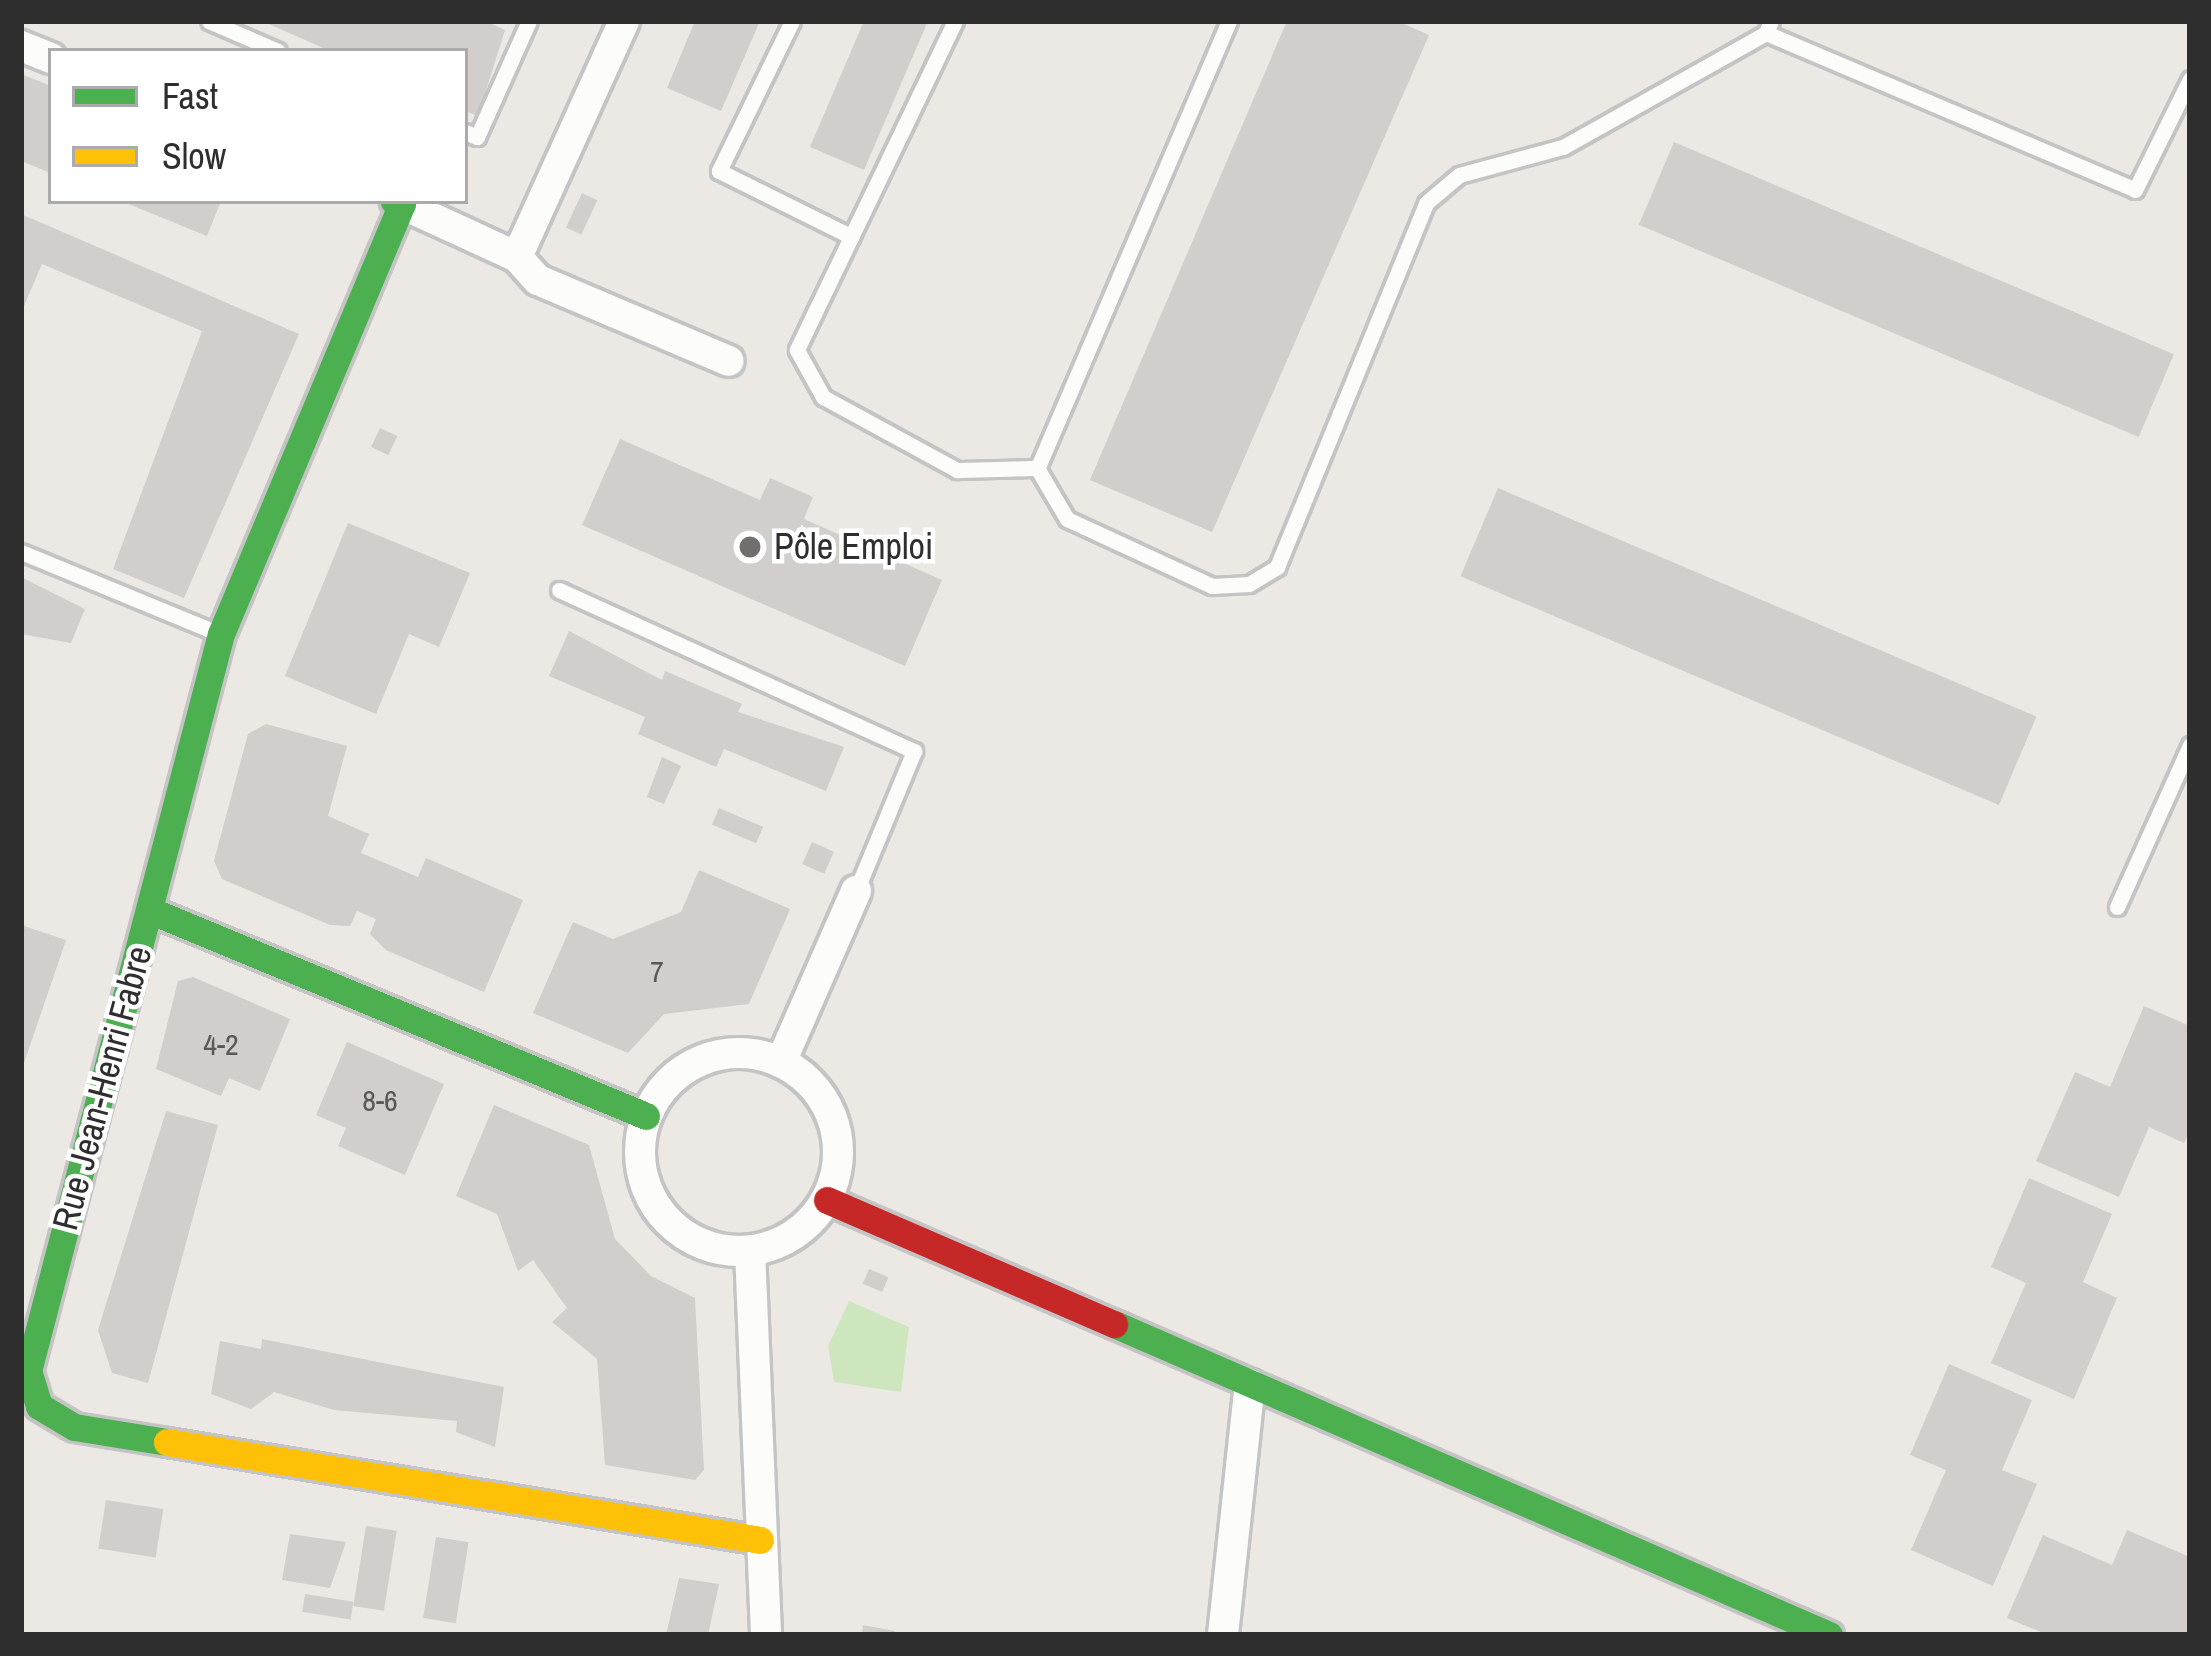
<!DOCTYPE html>
<html>
<head>
<meta charset="utf-8">
<style>
  body { margin:0 }
  #map { position:relative; width:2211px; height:1656px; overflow:hidden; background:#ece8e4; font-family:"Archivo Narrow",sans-serif }
  div>[style] { position:absolute }
  .green>* { inset:0; background:#cee6be }
  .building>* { inset:0; background:#d1cecb; transform-origin:0 0 }
  .roads { filter:drop-shadow(3px 0 #c5c4c5) drop-shadow(-3px 0 #c5c4c5) drop-shadow(0 3px #c5c4c5) drop-shadow(0 -3px #c5c4c5) }
  .lane>* { height:15px; margin:-7.5px; padding:0 7.5px; transform-origin:7.5px; border-radius:7.5px; background:#fcfcfb }
  .street>* { height:30px; margin:-15px; padding:0 15px; transform-origin:15px; border-radius:15px; background:#fcfcfb }
  .street>.ring { margin:-15px; padding:0; box-sizing:content-box; background:none; border:30px solid #fcfcfb; border-radius:50% }
  .fast>* { height:27px; margin:-13.5px; padding:0 13.5px; transform-origin:13.5px; border-radius:13.5px; background:#4caf50 }
  .slow>* { height:27px; margin:-13.5px; padding:0 13.5px; transform-origin:13.5px; border-radius:13.5px; background:#ffc107 }
  .jam>* { height:27px; margin:-13.5px; padding:0 13.5px; transform-origin:13.5px; border-radius:13.5px; background:#c62828 }
  .dots>* { width:33px; height:33px; translate:-50% -50%; box-sizing:border-box; border:6px solid #fff; border-radius:50% }
  span { translate:-50% -50%; white-space:nowrap; text-align:center; line-height:1.15; -webkit-text-stroke:9px #fff; paint-order:stroke }
  .number-label { font-size:30px; color:#585857 }
  .number-label span { -webkit-text-stroke-width:0 }
  .poi-label { font-size:36px; color:#2e2e2e }
  .left { translate:0 -50%; text-align:left }
  .street-label { font-size:36px; color:#2e2e2e }
  .frame { position:absolute; inset:0; border:24px solid #2e2e2e; pointer-events:none }
  .legend { position:absolute; left:48px; top:48px; width:420px; height:156px; box-sizing:border-box; background:#fff; border:3px solid #ababab; margin:0; padding:15px 21px; list-style:none; font-size:36px; color:#2e2e2e }
  .legend li { display:flex; align-items:center; gap:24px; height:60px }
  .legend b { width:60px; border:3px solid #ababab }
</style>
</head>
<body>
<div id="map">
  <div class="green">
    <div style="clip-path:polygon(849px 1301px,909px 1327px,901px 1392px,834px 1382px,828px 1346px)"></div>
  </div>
  <div class="building">
    <div style="clip-path:polygon(262px 21px,485px 21px,505px 30px,478px 116px,465px 111px,465px 51px,330px 51px)"></div>
    <div style="clip-path:polygon(695px 21px,760px 21px,721px 111px,667px 88px)"></div>
    <div style="clip-path:polygon(864px 21px,928px 21px,864px 170px,810px 147px)"></div>
    <div style="clip-path:polygon(1287px 21px,1397px 21px,1429px 35px,1212px 532px,1090px 480px)"></div>
    <div style="clip-path:polygon(21px 74px,51px 86px,51px 173px,21px 161px)"></div>
    <div style="left:1674px;top:142px;width:543px;height:90px;rotate:23deg"></div>
    <div style="left:582px;top:193px;width:17px;height:38px;rotate:25deg"></div>
    <div style="clip-path:polygon(121px 201px,221px 201px,207px 236px)"></div>
    <div style="clip-path:polygon(21px 214px,299px 334px,184px 598px,113px 569px,202px 331px,42px 264px,21px 313px)"></div>
    <div style="left:380px;top:428px;width:19px;height:21px;rotate:25deg"></div>
    <div style="clip-path:polygon(620px 439px,760px 500px,770px 478px,813px 497px,804px 519px,942px 580px,905px 666px,582px 525px)"></div>
    <div style="left:1498px;top:488px;width:585px;height:96px;rotate:23deg"></div>
    <div style="clip-path:polygon(348px 523px,470px 573px,439px 647px,409px 634px,376px 714px,285px 676px)"></div>
    <div style="clip-path:polygon(21px 577px,85px 609px,71px 643px,21px 634px)"></div>
    <div style="clip-path:polygon(569px 631px,662px 680px,665px 671px,742px 704px,738px 712px,844px 747px,826px 791px,724px 749px,716px 767px,638px 734px,645px 717px,549px 676px)"></div>
    <div style="clip-path:polygon(266px 724px,347px 746px,328px 816px,369px 834px,361px 853px,418px 877px,426px 858px,523px 900px,484px 992px,386px 950px,370px 934px,376px 919px,357px 911px,350px 926px,330px 925px,222px 879px,214px 861px,248px 734px)"></div>
    <div style="clip-path:polygon(662px 757px,681px 766px,664px 804px,647px 797px)"></div>
    <div style="left:719px;top:808px;width:48px;height:18px;rotate:23deg"></div>
    <div style="left:812px;top:842px;width:24px;height:24px;rotate:24deg"></div>
    <div style="clip-path:polygon(699px 870px,790px 909px,749px 1004px,664px 1014px,628px 1053px,533px 1013px,573px 922px,613px 939px,681px 912px)"></div>
    <div style="clip-path:polygon(21px 925px,66px 940px,22px 1069px,21px 1069px)"></div>
    <div style="clip-path:polygon(193px 977px,290px 1019px,260px 1091px,229px 1078px,221px 1096px,156px 1069px,178px 981px)"></div>
    <div style="clip-path:polygon(2144px 1006px,2190px 1026px,2190px 1129px,2184px 1143px,2149px 1127px,2119px 1197px,2036px 1161px,2075px 1072px,2110px 1087px)"></div>
    <div style="clip-path:polygon(347px 1042px,444px 1084px,405px 1175px,338px 1146px,346px 1128px,316px 1115px)"></div>
    <div style="clip-path:polygon(494px 1105px,589px 1145px,615px 1239px,651px 1276px,695px 1298px,704px 1470px,695px 1480px,605px 1465px,597px 1359px,552px 1322px,567px 1308px,533px 1260px,518px 1271px,497px 1214px,456px 1196px)"></div>
    <div style="clip-path:polygon(166px 1111px,218px 1125px,148px 1383px,112px 1373px,98px 1330px)"></div>
    <div style="clip-path:polygon(2029px 1178px,2112px 1214px,2083px 1282px,2117px 1298px,2074px 1399px,1991px 1363px,2026px 1283px,1991px 1267px)"></div>
    <div style="left:869px;top:1269px;width:21px;height:16px;rotate:23deg"></div>
    <div style="clip-path:polygon(262px 1339px,504px 1387px,495px 1447px,456px 1432px,457px 1421px,334px 1410px,274px 1392px,251px 1409px,211px 1394px,220px 1341px,261px 1349px)"></div>
    <div style="clip-path:polygon(1949px 1364px,2032px 1400px,2002px 1470px,2037px 1484px,1993px 1586px,1911px 1550px,1946px 1470px,1910px 1455px)"></div>
    <div style="left:106px;top:1500px;width:58px;height:49px;rotate:9deg"></div>
    <div style="left:366px;top:1526px;width:31px;height:81px;rotate:9deg"></div>
    <div style="clip-path:polygon(2127px 1530px,2190px 1557px,2190px 1635px,2048px 1635px,2007px 1618px,2043px 1535px,2112px 1565px)"></div>
    <div style="clip-path:polygon(290px 1534px,346px 1542px,330px 1588px,282px 1580px)"></div>
    <div style="left:436px;top:1537px;width:33px;height:82px;rotate:9deg"></div>
    <div style="clip-path:polygon(679px 1578px,719px 1584px,708px 1635px,666px 1635px)"></div>
    <div style="left:305px;top:1594px;width:49px;height:18px;rotate:9deg"></div>
    <div style="clip-path:polygon(863px 1625px,895px 1631px,894px 1635px,862px 1635px)"></div>
  </div>
  <div class="roads">
    <div class="lane">
      <div style="left:209px;top:21px;width:75px;rotate:23.5deg"></div>
      <div style="left:792px;top:21px;width:167px;rotate:116deg"></div>
      <div style="left:719px;top:171px;width:148px;rotate:26.4deg"></div>
      <div style="left:955px;top:21px;width:365px;rotate:115.7deg"></div>
      <div style="left:797px;top:350px;width:54px;rotate:61deg"></div>
      <div style="left:823px;top:397px;width:153px;rotate:28.6deg"></div>
      <div style="left:957px;top:470px;width:80px;rotate:-1.4deg"></div>
      <div style="left:1229px;top:21px;width:486px;rotate:113.2deg"></div>
      <div style="left:1037px;top:468px;width:59px;rotate:59.5deg"></div>
      <div style="left:1067px;top:519px;width:160px;rotate:24.8deg"></div>
      <div style="left:1212px;top:586px;width:37px;rotate:-3deg"></div>
      <div style="left:1249px;top:584px;width:33px;rotate:-31deg"></div>
      <div style="left:1277px;top:567px;width:393px;rotate:-67.7deg"></div>
      <div style="left:1426px;top:203px;width:43px;rotate:-40.3deg"></div>
      <div style="left:1459px;top:175px;width:108px;rotate:-15.1deg"></div>
      <div style="left:1563px;top:147px;width:233px;rotate:-29.3deg"></div>
      <div style="left:1771px;top:21px;width:13px;rotate:113deg"></div>
      <div style="left:1766px;top:33px;width:401px;rotate:23deg"></div>
      <div style="left:2135px;top:190px;width:124px;rotate:-63.6deg"></div>
      <div style="left:465px;top:132px;width:13px;rotate:23deg"></div>
      <div style="left:477px;top:137px;width:127px;rotate:-65.9deg"></div>
      <div style="left:21px;top:552px;width:213px;rotate:22.4deg"></div>
      <div style="left:559px;top:590px;width:390px;rotate:24.4deg"></div>
      <div style="left:914px;top:751px;width:152px;rotate:112.5deg"></div>
      <div style="left:2117px;top:907px;width:178px;rotate:-65.7deg"></div>
    </div>
    <div class="street">
      <div style="left:21px;top:46px;width:32px;rotate:22deg"></div>
      <div style="left:402px;top:204px;width:127px;rotate:24.7deg"></div>
      <div style="left:517px;top:257px;width:31px;rotate:48deg"></div>
      <div style="left:538px;top:280px;width:207px;rotate:23deg"></div>
      <div style="left:517px;top:257px;width:259px;rotate:-65.6deg"></div>
      <div class="ring" style="left:640px;top:1053px;width:168px;height:168px"></div>
      <div style="left:781px;top:1062px;width:187px;rotate:-66.3deg"></div>
      <div style="left:750px;top:1251px;width:384px;rotate:87.6deg"></div>
      <div style="left:1223px;top:1635px;width:252px;rotate:-83.9deg"></div>
    </div>
    <div class="fast">
      <div style="left:149px;top:910px;width:538px;rotate:22.51deg"></div>
      <div style="left:1114px;top:1324px;width:780px;rotate:23.51deg"></div>
      <div style="left:167px;top:1442px;width:94px;rotate:-170.8deg"></div>
      <div style="left:74px;top:1427px;width:41px;rotate:-149deg"></div>
      <div style="left:39px;top:1406px;width:37px;rotate:-107deg"></div>
      <div style="left:28px;top:1371px;width:762px;rotate:-75.33deg"></div>
      <div style="left:221px;top:634px;width:467px;rotate:-67.2deg"></div>
      <div style="left:402px;top:204px;width:9px;rotate:-159deg"></div>
    </div>
    <div class="slow">
      <div style="left:167px;top:1442px;width:601px;rotate:9.38deg"></div>
    </div>
    <div class="jam">
      <div style="left:827px;top:1200px;width:313px;rotate:23.4deg"></div>
    </div>
  </div>
  <div class="dots">
    <div style="left:750px;top:547px;background:#706f6e"></div>
  </div>
  <div class="number-label">
    <span style="left:657px;top:971px">7</span>
    <span style="left:221px;top:1044px">4-2</span>
    <span style="left:380px;top:1100px">8-6</span>
  </div>
  <div class="poi-label">
    <span class="left" style="left:774px;top:547px">Pôle Emploi</span>
  </div>
  <div class="street-label">
    <span style="left:102px;top:1088px;rotate:-75deg">Rue Jean-Henri Fabre</span>
  </div>
  <div class="frame"></div>
  <ul class="legend">
  <li><b style="height:15px;background:#4caf50"></b>Fast</li>
  <li><b style="height:15px;background:#ffc107"></b>Slow</li>
  </ul>
</div>
</body>
</html>
